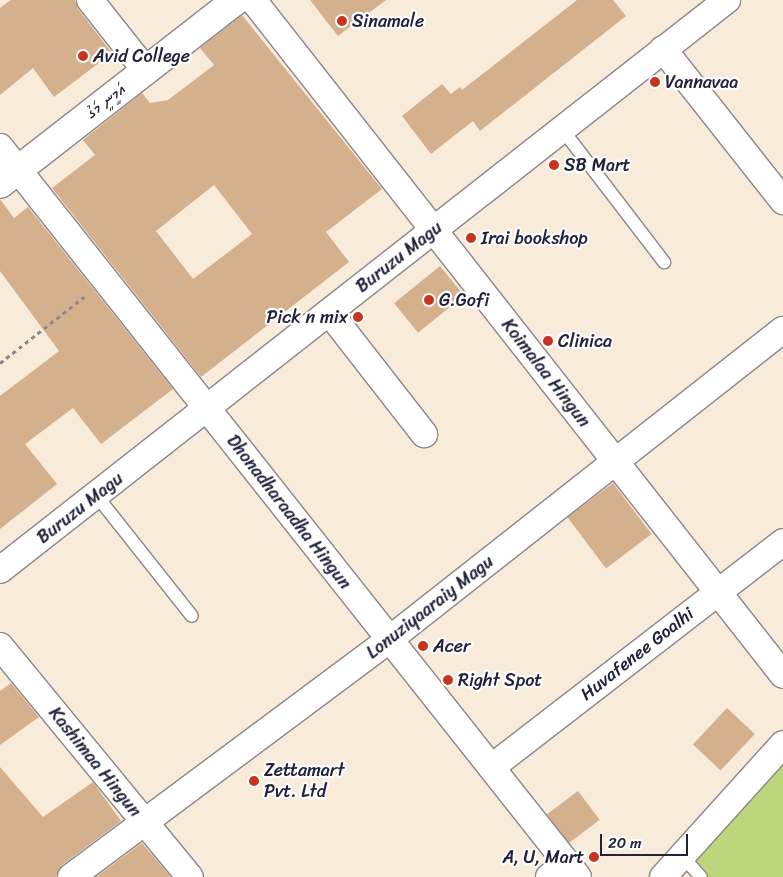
<!DOCTYPE html>
<html>
<head>
<meta charset="utf-8">
<style>
  body { margin:0 }
  #map { position:relative; width:783px; height:877px; overflow:hidden; background:#f8ebda; font-family:Sriracha,"Noto Sans Thaana",sans-serif }
  div>[style] { position:absolute }
  .green>* { inset:0; background:#bdd67c }
  .building>* { inset:0; background:#d4b08d; transform-origin:0 0 }
  .path>* { height:3px; margin-top:-1.5px; transform-origin:0; background:repeating-linear-gradient(90deg,#8d868a 0 4px,transparent 0 8px) }
  .roads { filter:drop-shadow(1px 0 #8d868a) drop-shadow(-1px 0 #8d868a) drop-shadow(0 1px #8d868a) drop-shadow(0 -1px #8d868a) }
  .lane>* { height:12px; margin:-6px; padding:0 6px; transform-origin:6px; border-radius:6px; background:#fff }
  .street>* { height:26px; margin:-13px; padding:0 13px; transform-origin:13px; border-radius:13px; background:#fff }
  .secondary>* { height:28px; margin:-14px; padding:0 14px; transform-origin:14px; border-radius:14px; background:#fff }
  .dots>* { width:14px; height:14px; translate:-50% -50%; box-sizing:border-box; border:2px solid #fff; border-radius:50% }
  span { translate:-50% -50%; white-space:nowrap; text-align:center; line-height:1.15; -webkit-text-stroke:4.5px #fff; paint-order:stroke }
  .poi-label { font-size:18px; color:#22223b }
  .left { translate:0 -50%; text-align:left }
  .right { translate:-100% -50%; text-align:right }
  .street-label { font-size:18px; color:#22223b }
  .scale { position:absolute; left:600px; top:834px; width:88px; height:22px; box-sizing:border-box; border:2px solid #22223b; border-top:0; padding-left:6px; font-size:15px; line-height:18px; white-space:nowrap; color:#22223b; -webkit-text-stroke:4px #fff; paint-order:stroke }
</style>
</head>
<body>
<div id="map">
  <div class="green">
    <div style="clip-path:polygon(783px 763px,783px 877px,705px 877px,692px 863px)"></div>
  </div>
  <div class="building">
    <div style="clip-path:polygon(11px 0,75px 0,78px 9px,112px 53px,54px 97px,33px 68px,0 95px,0 8px)"></div>
    <div style="clip-path:polygon(310px 0,386px 0,338px 36px)"></div>
    <div style="clip-path:polygon(577px 0,613px 0,626px 16px,480px 131px,473px 121px,431px 154px,402px 116px,442px 84px,451px 94px,460px 87px,462px 90px)"></div>
    <div style="clip-path:polygon(evenodd,242px 15px,382px 189px,326px 232px,349px 262px,201px 377px,52px 188px,95px 155px,83px 140px,142px 93px,150px 103px,168px 100px,214px 65px,200px 48px,242px 15px,214px 185px,252px 234px,193px 279px,156px 231px,214px 185px)"></div>
    <div style="clip-path:polygon(0 199px,14px 218px,28px 207px,173px 389px,101px 444px,73px 408px,25px 444px,57px 484px,0 529px,0 396px,59px 351px,0 271px)"></div>
    <div style="left:440px;top:266px;width:38px;height:59px;rotate:51deg"></div>
    <div style="left:613px;top:483px;width:64px;height:57px;rotate:53deg"></div>
    <div style="clip-path:polygon(11px 683px,39px 717px,0 745px,0 691px)"></div>
    <div style="left:727px;top:708px;width:38px;height:50px;rotate:43deg"></div>
    <div style="clip-path:polygon(0 767px,43px 817px,93px 782px,121px 821px,62px 865px,56px 877px,0 877px)"></div>
    <div style="left:578px;top:791px;width:36px;height:39px;rotate:53deg"></div>
    <div style="clip-path:polygon(142px 843px,171px 877px,96px 877px)"></div>
  </div>
  <div class="path">
    <div style="left:0;top:363px;width:107px;rotate:-38.2deg"></div>
  </div>
  <div class="roads">
    <div class="lane">
      <div style="left:562px;top:129px;width:168px;rotate:52.5deg"></div>
      <div style="left:96px;top:495px;width:154px;rotate:51.6deg"></div>
      <div style="left:682px;top:856px;width:28px;rotate:48deg"></div>
    </div>
    <div class="street">
      <div style="left:90px;top:0;width:90px;rotate:51.7deg"></div>
      <div style="left:253px;top:0;width:858px;rotate:51.86deg"></div>
      <div style="left:663px;top:49px;width:194px;rotate:51.7deg"></div>
      <div style="left:0;top:147px;width:931px;rotate:51.63deg"></div>
      <div style="left:329px;top:312px;width:155px;rotate:52.1deg"></div>
      <div style="left:0;top:570px;width:924px;rotate:-38.1deg"></div>
      <div style="left:0;top:646px;width:299px;rotate:50.6deg"></div>
      <div style="left:492px;top:767px;width:368px;rotate:-37.7deg"></div>
      <div style="left:71px;top:877px;width:398px;rotate:-36.7deg"></div>
      <div style="left:390px;top:639px;width:500px;rotate:-38.2deg"></div>
      <div style="left:549px;top:877px;width:23px;rotate:-38deg"></div>
      <div style="left:663px;top:877px;width:179px;rotate:-47.9deg"></div>
    </div>
    <div class="secondary">
      <div style="left:0;top:184px;width:299px;rotate:-37.9deg"></div>
    </div>
  </div>
  <div class="dots">
    <div style="left:342px;top:21px;background:#c8321e"></div>
    <div style="left:83px;top:56px;background:#c8321e"></div>
    <div style="left:655px;top:82px;background:#c8321e"></div>
    <div style="left:554px;top:165px;background:#c8321e"></div>
    <div style="left:471px;top:238px;background:#c8321e"></div>
    <div style="left:429px;top:300px;background:#c8321e"></div>
    <div style="left:358px;top:317px;background:#c8321e"></div>
    <div style="left:548px;top:341px;background:#c8321e"></div>
    <div style="left:423px;top:646px;background:#c8321e"></div>
    <div style="left:448px;top:680px;background:#c8321e"></div>
    <div style="left:254px;top:781px;background:#c8321e"></div>
    <div style="left:594px;top:857px;background:#c8321e"></div>
  </div>
  <div class="poi-label">
    <span class="left" style="left:352px;top:21px">Sinamale</span>
    <span class="left" style="left:93px;top:56px">Avid College</span>
    <span class="left" style="left:665px;top:82px">Vannavaa</span>
    <span class="left" style="left:564px;top:165px">SB Mart</span>
    <span class="left" style="left:481px;top:238px">Irai bookshop</span>
    <span class="left" style="left:439px;top:300px">G.Gofi</span>
    <span class="right" style="left:348px;top:317px">Pick n mix</span>
    <span class="left" style="left:558px;top:341px">Clinica</span>
    <span class="left" style="left:433px;top:646px">Acer</span>
    <span class="left" style="left:458px;top:680px">Right Spot</span>
    <span class="left" style="left:264px;top:781px">Zettamart<br>Pvt. Ltd</span>
    <span class="right" style="left:584px;top:857px">A, U, Mart</span>
  </div>
  <div class="street-label">
    <span style="left:106px;top:101px;rotate:-38deg">އަމީނީ މަގު</span>
    <span style="left:399px;top:257px;rotate:-38deg">Buruzu Magu</span>
    <span style="left:546px;top:373px;rotate:52deg">Koimalaa Hingun</span>
    <span style="left:80px;top:508px;rotate:-38deg">Buruzu Magu</span>
    <span style="left:289px;top:512px;rotate:52deg">Dhonadharaadha Hingun</span>
    <span style="left:430px;top:607px;rotate:-38deg">Lonuziyaaraiy Magu</span>
    <span style="left:637px;top:654px;rotate:-38deg">Huvafenee Goalhi</span>
    <span style="left:95px;top:762px;rotate:51deg">Kashimaa Hingun</span>
  </div>
  <div class="scale">20 m</div>
</div>
</body>
</html>
